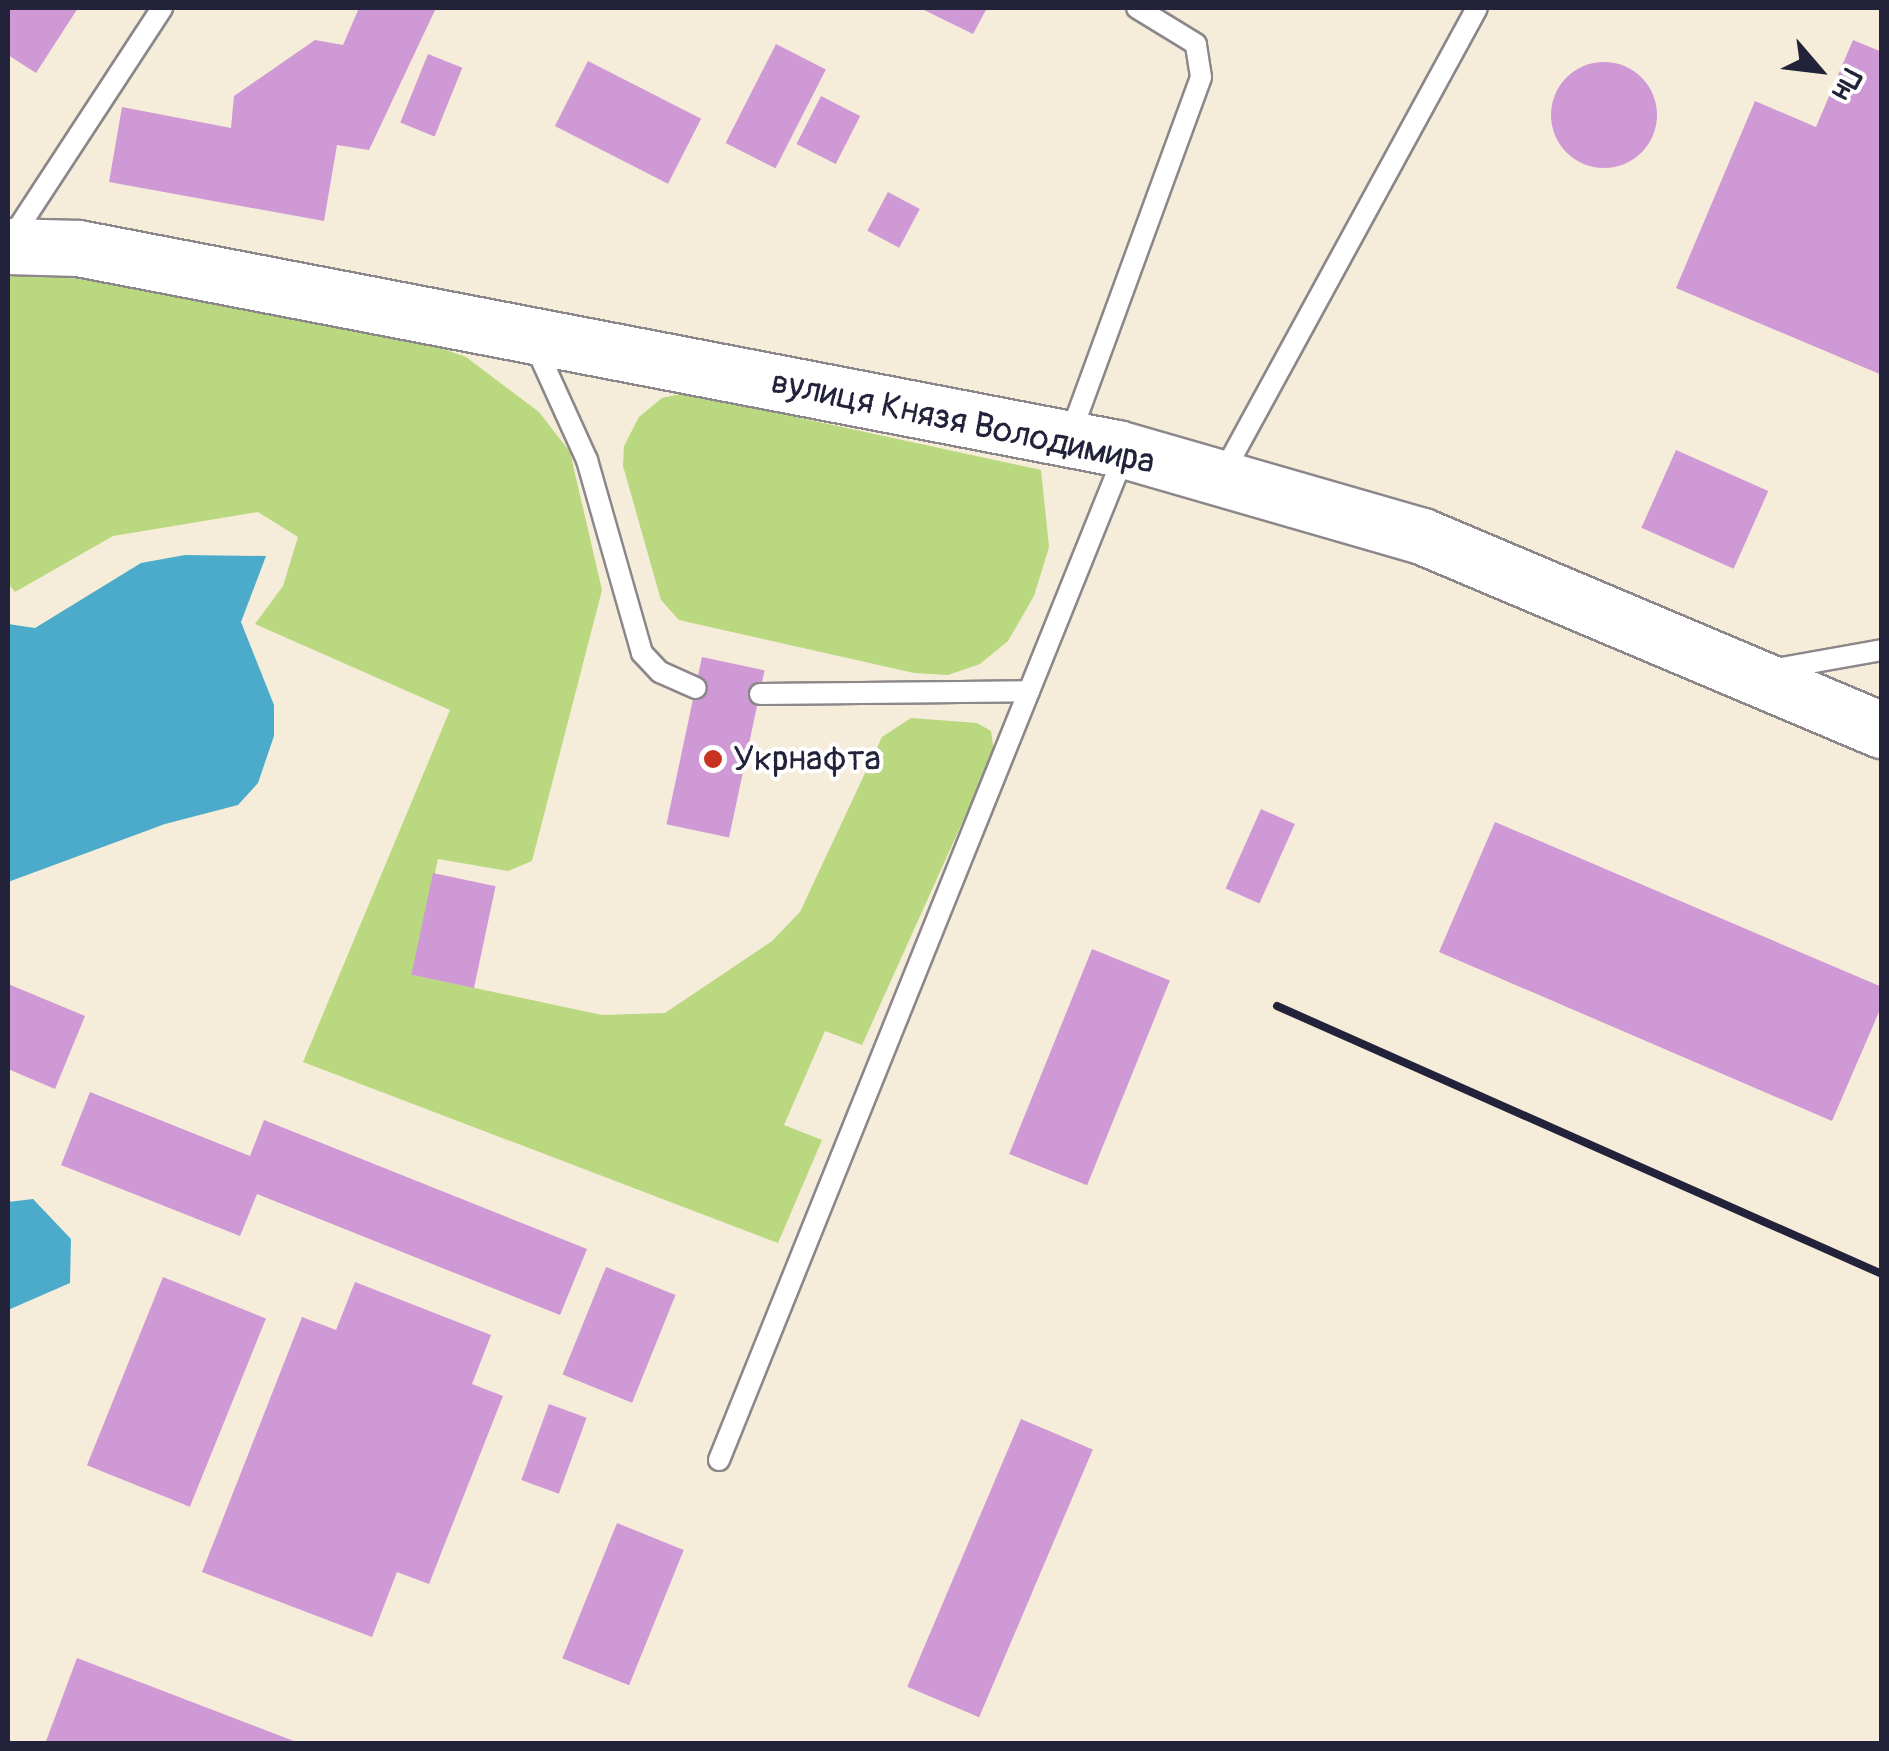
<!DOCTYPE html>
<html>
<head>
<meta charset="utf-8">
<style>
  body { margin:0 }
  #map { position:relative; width:1889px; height:1751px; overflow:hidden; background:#f5ecd9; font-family:Pangolin,sans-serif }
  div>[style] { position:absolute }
  .green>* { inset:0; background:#b9d87f }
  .water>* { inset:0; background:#4cabcb }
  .building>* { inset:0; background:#cf99d6; transform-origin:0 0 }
  .round { border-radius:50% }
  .roads { filter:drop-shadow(2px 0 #8c878a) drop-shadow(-2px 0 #8c878a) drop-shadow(0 2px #8c878a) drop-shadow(0 -2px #8c878a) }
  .service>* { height:20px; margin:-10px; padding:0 10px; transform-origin:10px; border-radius:10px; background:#fff }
  .secondary>* { height:55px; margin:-27.5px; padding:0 27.5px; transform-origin:27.5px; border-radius:27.5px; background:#fff }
  .rail>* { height:8px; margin:-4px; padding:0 4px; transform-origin:4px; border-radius:4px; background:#22223b }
  .dots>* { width:28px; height:28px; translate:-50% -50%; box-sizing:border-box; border:5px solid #fff; border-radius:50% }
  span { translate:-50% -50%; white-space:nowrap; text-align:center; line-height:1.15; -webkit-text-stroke:8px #fff; paint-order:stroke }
  .street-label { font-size:35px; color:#22223b }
  .poi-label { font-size:35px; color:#22223b }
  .left { translate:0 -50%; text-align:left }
  .frame { position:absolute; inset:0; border:10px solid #22223b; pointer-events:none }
  .north { position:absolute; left:1769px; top:20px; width:100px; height:100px; -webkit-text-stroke:8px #fff; paint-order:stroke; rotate:118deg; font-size:28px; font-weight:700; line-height:40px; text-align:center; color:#22223b }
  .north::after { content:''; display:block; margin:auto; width:35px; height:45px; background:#22223b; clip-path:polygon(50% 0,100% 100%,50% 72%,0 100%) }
</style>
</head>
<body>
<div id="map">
  <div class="green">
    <div style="clip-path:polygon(8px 273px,58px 275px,401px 334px,466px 357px,539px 412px,570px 452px,602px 590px,532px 861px,508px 871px,438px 859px,413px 975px,602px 1015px,665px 1013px,772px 941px,800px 912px,882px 737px,911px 718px,977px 723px,991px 731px,994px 752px,862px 1045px,825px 1031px,784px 1125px,822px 1140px,778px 1243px,303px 1062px,450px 710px,255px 624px,283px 586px,298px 537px,258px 512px,113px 536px,15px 592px,8px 583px)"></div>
    <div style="clip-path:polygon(685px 393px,1041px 470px,1049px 547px,1034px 596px,1008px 641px,980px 664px,948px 675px,914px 673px,679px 620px,661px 600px,623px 466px,624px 446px,639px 417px,662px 398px)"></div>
  </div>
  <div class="water">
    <div style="clip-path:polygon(185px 555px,266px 556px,241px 622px,274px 705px,274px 736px,258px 783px,238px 805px,165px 824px,8px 882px,8px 624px,35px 628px,141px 563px)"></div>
    <div style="clip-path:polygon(33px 1199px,71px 1239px,70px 1283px,8px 1310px,8px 1202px)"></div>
  </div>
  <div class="building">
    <div style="clip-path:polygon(8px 8px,78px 8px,36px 73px,8px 55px)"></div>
    <div style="clip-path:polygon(359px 8px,436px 8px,369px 150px,337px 145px,324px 221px,109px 182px,122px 107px,231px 128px,234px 96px,315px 40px,343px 45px)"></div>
    <div style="clip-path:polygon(920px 8px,987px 8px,973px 34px)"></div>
    <div style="clip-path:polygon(1853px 40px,1882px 52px,1882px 375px,1676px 288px,1755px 101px,1816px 127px)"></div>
    <div style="left:776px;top:44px;width:56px;height:111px;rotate:27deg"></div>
    <div style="left:428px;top:54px;width:37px;height:74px;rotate:22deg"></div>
    <div style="left:588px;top:61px;width:127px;height:73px;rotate:27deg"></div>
    <div class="round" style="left:1551px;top:62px;width:106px;height:106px"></div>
    <div style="left:821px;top:96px;width:44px;height:54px;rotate:27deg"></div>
    <div style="left:888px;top:192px;width:36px;height:44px;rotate:28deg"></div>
    <div style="left:1676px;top:450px;width:101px;height:85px;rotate:24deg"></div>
    <div style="left:702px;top:657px;width:64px;height:171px;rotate:12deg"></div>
    <div style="left:1261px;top:809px;width:37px;height:87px;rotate:24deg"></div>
    <div style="clip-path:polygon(1495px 822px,1882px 987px,1882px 1005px,1832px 1121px,1439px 952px)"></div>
    <div style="left:433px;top:873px;width:64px;height:104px;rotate:12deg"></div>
    <div style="left:1092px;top:949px;width:84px;height:221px;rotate:22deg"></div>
    <div style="clip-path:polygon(8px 984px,85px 1016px,55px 1089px,8px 1069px)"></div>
    <div style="clip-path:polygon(90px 1092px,250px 1156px,264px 1120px,587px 1249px,560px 1315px,257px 1194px,240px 1236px,61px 1165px)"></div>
    <div style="left:606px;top:1267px;width:75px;height:116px;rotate:22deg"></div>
    <div style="left:163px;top:1277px;width:111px;height:203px;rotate:22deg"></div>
    <div style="clip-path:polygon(355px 1282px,491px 1335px,472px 1384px,503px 1396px,429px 1584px,397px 1572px,372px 1637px,202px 1572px,302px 1317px,336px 1330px)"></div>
    <div style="left:549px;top:1404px;width:40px;height:81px;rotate:20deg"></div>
    <div style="left:1021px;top:1419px;width:78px;height:291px;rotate:23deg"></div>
    <div style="left:617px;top:1523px;width:72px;height:146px;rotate:22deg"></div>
    <div style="clip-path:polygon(77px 1658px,299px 1743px,299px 1744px,45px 1744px)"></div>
  </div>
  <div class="roads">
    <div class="service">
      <div style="left:11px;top:239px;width:276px;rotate:-56.8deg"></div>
      <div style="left:533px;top:341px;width:131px;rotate:65.6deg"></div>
      <div style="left:587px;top:460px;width:201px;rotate:74.1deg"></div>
      <div style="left:642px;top:653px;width:26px;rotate:47deg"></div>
      <div style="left:660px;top:672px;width:39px;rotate:24deg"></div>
      <div style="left:1069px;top:438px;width:384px;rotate:-69.9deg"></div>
      <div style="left:1201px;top:77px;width:33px;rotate:-99deg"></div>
      <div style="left:1196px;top:44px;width:69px;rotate:-148.6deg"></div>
      <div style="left:1221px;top:477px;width:534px;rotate:-61.37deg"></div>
      <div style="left:1770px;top:670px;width:114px;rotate:-10.1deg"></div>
      <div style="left:760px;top:694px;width:269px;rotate:-0.6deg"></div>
      <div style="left:719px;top:1460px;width:1086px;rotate:-68.04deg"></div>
    </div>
    <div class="secondary">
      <div style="left:8px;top:246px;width:70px;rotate:1.6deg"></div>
      <div style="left:78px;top:248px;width:1058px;rotate:10.9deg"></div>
      <div style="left:1117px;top:448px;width:317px;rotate:16.1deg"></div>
      <div style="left:1422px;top:536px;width:499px;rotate:22.9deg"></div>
    </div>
  </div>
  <div class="rail">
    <div style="left:1277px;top:1006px;width:662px;rotate:23.89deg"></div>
  </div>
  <div class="dots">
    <div style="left:713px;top:759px;background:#c8321e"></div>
  </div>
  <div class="street-label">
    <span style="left:963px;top:422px;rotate:12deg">вулиця Князя Володимира</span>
  </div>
  <div class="poi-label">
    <span class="left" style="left:733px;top:759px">Укрнафта</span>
  </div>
  <div class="frame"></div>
  <div class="north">Пн</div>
</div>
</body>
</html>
